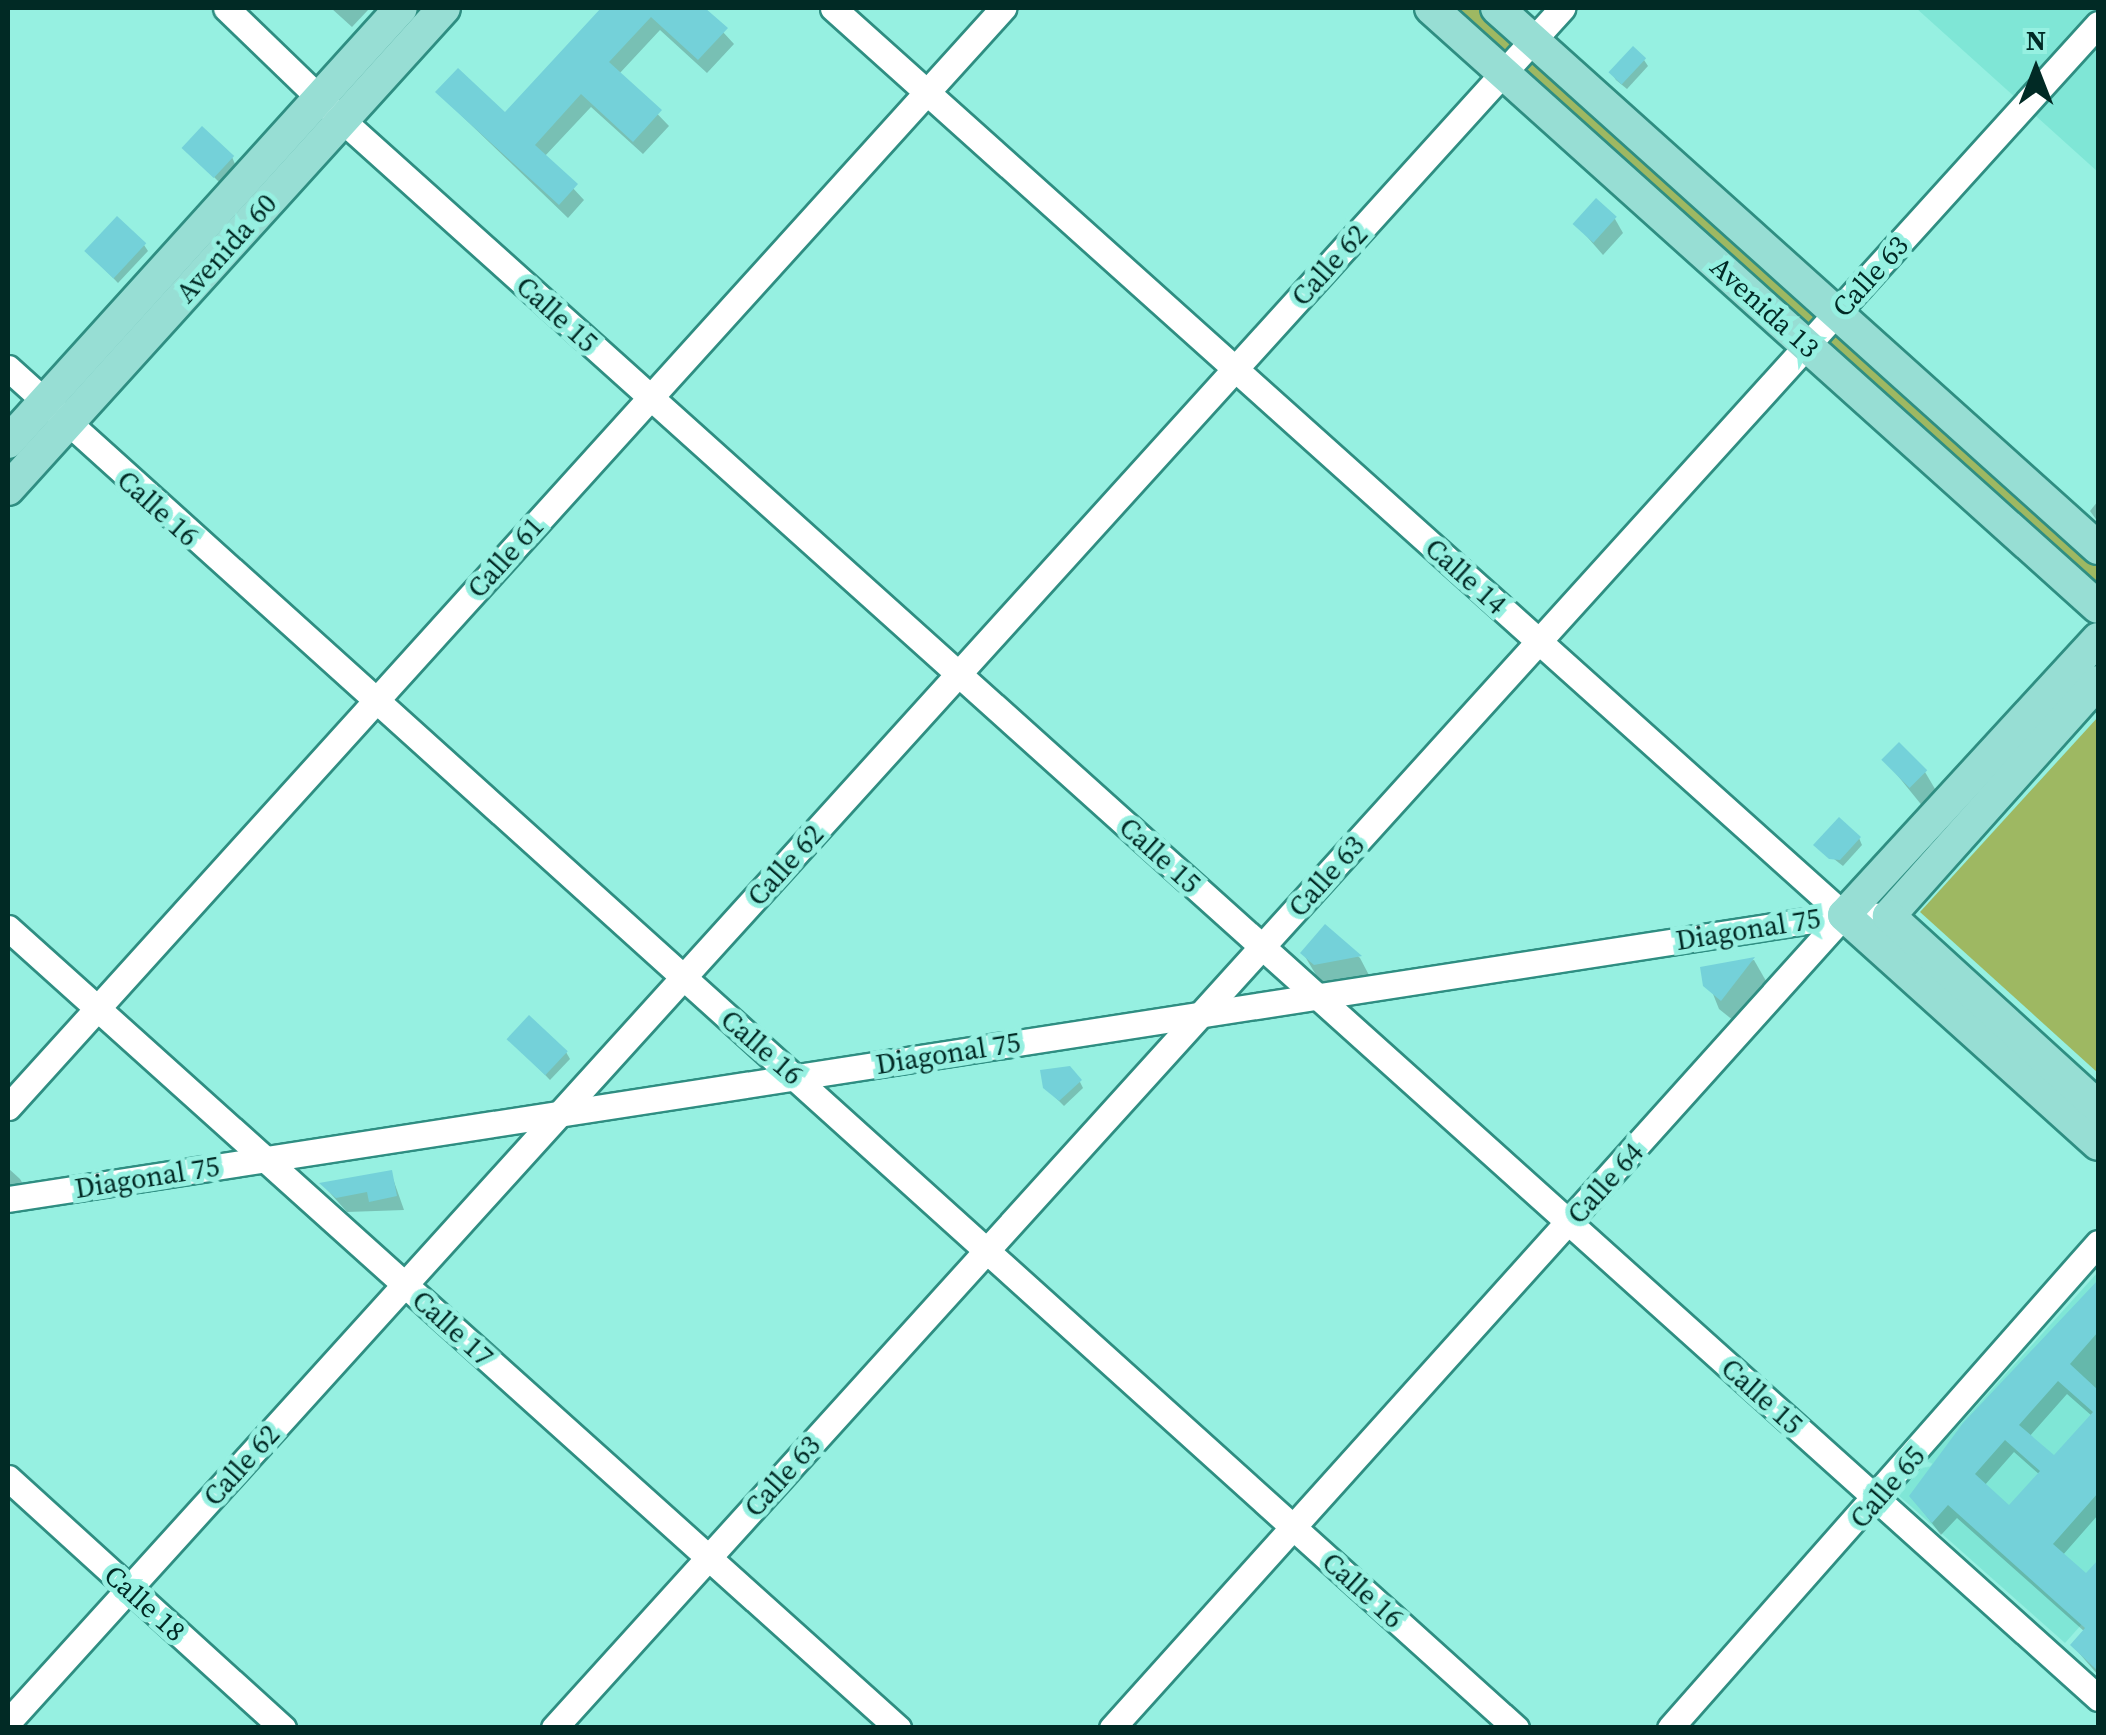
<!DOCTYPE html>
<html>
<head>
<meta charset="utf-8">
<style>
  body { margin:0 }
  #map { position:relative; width:2106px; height:1735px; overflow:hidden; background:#96f0e1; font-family:"Source Serif 4",serif }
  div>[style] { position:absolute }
  .built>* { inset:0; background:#7fe6d6 }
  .green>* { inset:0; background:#9eb862 }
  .shadow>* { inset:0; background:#0003 }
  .building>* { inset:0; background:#74d1d9; transform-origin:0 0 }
  .roads { filter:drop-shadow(2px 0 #2f8e82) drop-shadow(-2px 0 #2f8e82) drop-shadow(0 2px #2f8e82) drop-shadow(0 -2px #2f8e82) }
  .minor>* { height:25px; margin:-12.5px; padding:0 12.5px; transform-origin:12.5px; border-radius:12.5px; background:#fff }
  .major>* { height:32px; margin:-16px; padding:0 16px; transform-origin:16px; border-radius:16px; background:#97ded4 }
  span { translate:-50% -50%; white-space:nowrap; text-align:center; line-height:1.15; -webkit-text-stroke:10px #96f0e1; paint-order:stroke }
  .street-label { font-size:28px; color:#012a25 }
  .frame { position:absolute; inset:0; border:10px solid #012a25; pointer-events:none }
  .north { position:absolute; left:1986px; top:20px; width:100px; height:100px; -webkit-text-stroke:8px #96f0e1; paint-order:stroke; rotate:0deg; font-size:28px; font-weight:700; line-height:40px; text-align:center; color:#012a25 }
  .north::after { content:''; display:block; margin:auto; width:35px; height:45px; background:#012a25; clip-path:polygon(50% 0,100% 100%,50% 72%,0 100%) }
</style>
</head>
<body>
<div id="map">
  <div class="built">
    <div style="clip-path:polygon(1916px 8px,2098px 8px,2098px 172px)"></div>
    <div style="clip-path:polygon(2098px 1272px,2098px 1606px,2065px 1643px,1897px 1494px)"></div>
  </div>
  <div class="green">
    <div style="clip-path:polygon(1452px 8px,1485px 8px,2098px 564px,2098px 582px,2088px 585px)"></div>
    <div style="clip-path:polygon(2098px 717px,2098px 1073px,1920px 912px)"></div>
  </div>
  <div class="shadow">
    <div style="clip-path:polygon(331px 8px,366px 8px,368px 10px,352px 27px)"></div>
    <div style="clip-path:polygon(604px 8px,701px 8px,734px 44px,707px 73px,660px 30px,619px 74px,669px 126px,643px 154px,591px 107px,544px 157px,584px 200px,568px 218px,438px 93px,505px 115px)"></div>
    <div style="clip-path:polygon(1644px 60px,1648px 66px,1627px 89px,1616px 80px,1612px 74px)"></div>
    <div style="clip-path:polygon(185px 148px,232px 157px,235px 164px,219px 182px)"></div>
    <div style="clip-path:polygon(1615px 219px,1623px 233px,1603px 255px,1575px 223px)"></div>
    <div style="clip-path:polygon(144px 245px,148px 251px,118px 283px,87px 251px)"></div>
    <div style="clip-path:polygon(2098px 501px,2098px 522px,2090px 511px)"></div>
    <div style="clip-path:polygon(1885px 760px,1925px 772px,1938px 794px,1924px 808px)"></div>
    <div style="clip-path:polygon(1859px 838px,1862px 845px,1843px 866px,1816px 845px)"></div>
    <div style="clip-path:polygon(1325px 928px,1360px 958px,1371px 979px,1328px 986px,1316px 975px,1303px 953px)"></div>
    <div style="clip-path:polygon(1754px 960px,1766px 981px,1734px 1021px,1719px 1009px,1703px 969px)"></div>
    <div style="clip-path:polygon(510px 1039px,566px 1052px,570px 1059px,550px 1080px)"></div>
    <div style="clip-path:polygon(1080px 1082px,1083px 1088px,1064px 1106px,1045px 1087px)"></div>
    <div style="clip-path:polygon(8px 1168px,20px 1179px,32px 1199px,8px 1204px)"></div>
    <div style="clip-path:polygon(391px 1173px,404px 1210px,347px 1212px,323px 1185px)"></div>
    <div style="clip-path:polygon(evenodd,2098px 1281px,2098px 1515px,2062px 1556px,2086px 1577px,2098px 1563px,2098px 1675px,2073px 1646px,2085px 1632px,1957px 1518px,1941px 1535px,1912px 1497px,1965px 1424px,2098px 1281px,2067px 1394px,2092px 1416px,2054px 1459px,2029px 1437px,2067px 1394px,2098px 1281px,2014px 1452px,2040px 1475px,2009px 1508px,1984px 1486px,2014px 1452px)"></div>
  </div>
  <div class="building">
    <div style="clip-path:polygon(601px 8px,705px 8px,728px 28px,698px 60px,651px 17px,609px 62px,662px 110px,633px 142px,581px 94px,535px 145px,578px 184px,559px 205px,435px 92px,458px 68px,505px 112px)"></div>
    <div style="left:1633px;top:46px;width:18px;height:36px;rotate:43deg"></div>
    <div style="left:202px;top:126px;width:44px;height:30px;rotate:43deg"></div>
    <div style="left:1596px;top:198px;width:28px;height:35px;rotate:42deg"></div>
    <div style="left:117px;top:216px;width:40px;height:48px;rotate:43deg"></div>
    <div style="left:1899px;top:742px;width:40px;height:25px;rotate:45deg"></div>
    <div style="clip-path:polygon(1839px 817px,1861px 837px,1840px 860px,1829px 859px,1813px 845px)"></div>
    <div style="clip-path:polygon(1325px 924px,1362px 956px,1314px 965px,1300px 953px)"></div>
    <div style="clip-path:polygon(1755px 957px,1721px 1001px,1703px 986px,1700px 967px)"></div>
    <div style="left:529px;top:1015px;width:53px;height:33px;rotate:43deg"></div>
    <div style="clip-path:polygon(1070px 1066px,1082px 1080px,1059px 1101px,1043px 1088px,1040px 1070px)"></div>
    <div style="clip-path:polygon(392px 1170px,397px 1196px,369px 1202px,367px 1192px,336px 1198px,319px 1183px)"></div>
    <div style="clip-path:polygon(evenodd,2098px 1280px,2098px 1332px,2070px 1364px,2098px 1390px,2098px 1493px,2053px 1544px,2086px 1573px,2098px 1560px,2098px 1671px,2070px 1645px,2085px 1628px,1948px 1505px,1932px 1523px,1909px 1496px,1963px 1423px,2098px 1280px,2058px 1381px,2093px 1412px,2054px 1455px,2019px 1425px,2058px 1381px,2098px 1280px,2005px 1440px,2040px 1471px,2009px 1505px,1975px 1474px,2005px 1440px)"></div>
  </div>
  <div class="roads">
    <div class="minor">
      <div style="left:226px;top:8px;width:161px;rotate:44deg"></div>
      <div style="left:342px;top:120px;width:2361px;rotate:41.94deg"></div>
      <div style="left:833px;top:8px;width:1358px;rotate:41.9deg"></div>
      <div style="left:8px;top:368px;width:2031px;rotate:42.05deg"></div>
      <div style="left:8px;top:928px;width:1197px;rotate:41.95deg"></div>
      <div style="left:8px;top:1107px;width:1483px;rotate:-47.84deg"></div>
      <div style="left:8px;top:1199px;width:1858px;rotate:-8.79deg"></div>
      <div style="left:1844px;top:915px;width:45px;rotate:1.3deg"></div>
      <div style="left:8px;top:1478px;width:372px;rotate:42.3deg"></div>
      <div style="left:8px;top:1722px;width:2314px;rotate:-47.8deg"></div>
      <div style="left:554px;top:1728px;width:2299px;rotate:-47.82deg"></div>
      <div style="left:1112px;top:1728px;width:1094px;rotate:-48deg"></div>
      <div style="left:1670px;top:1728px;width:647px;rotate:-48.57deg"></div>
    </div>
    <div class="major">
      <div style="left:1431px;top:8px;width:896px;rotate:41.93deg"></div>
      <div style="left:1497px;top:8px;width:808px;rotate:41.94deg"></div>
      <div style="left:8px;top:442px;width:585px;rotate:-47.84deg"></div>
      <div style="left:8px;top:489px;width:649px;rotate:-47.81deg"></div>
      <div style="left:2098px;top:639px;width:375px;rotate:132.6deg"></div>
      <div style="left:1844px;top:915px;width:342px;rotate:42deg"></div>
      <div style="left:2098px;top:682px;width:314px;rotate:131.8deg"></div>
      <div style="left:1889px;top:916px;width:283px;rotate:42.4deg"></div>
    </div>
  </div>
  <div class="street-label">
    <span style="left:226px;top:248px;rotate:-48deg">Avenida 60</span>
    <span style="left:1329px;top:265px;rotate:-48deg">Calle 62</span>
    <span style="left:1870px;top:276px;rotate:-48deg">Calle 63</span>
    <span style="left:1765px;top:307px;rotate:42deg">Avenida 13</span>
    <span style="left:557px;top:314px;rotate:42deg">Calle 15</span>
    <span style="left:158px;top:508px;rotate:42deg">Calle 16</span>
    <span style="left:505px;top:557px;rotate:-48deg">Calle 61</span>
    <span style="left:1466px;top:576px;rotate:42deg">Calle 14</span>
    <span style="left:1160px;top:855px;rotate:42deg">Calle 15</span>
    <span style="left:785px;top:865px;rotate:-48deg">Calle 62</span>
    <span style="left:1326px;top:876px;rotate:-48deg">Calle 63</span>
    <span style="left:1748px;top:929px;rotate:-9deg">Diagonal 75</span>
    <span style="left:762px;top:1047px;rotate:41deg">Calle 16</span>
    <span style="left:948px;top:1053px;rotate:-9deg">Diagonal 75</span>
    <span style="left:147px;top:1177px;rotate:-9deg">Diagonal 75</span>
    <span style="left:1605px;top:1183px;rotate:-48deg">Calle 64</span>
    <span style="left:453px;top:1328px;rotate:42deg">Calle 17</span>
    <span style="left:1762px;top:1396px;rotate:42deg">Calle 15</span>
    <span style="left:241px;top:1465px;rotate:-48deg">Calle 62</span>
    <span style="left:782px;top:1476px;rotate:-48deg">Calle 63</span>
    <span style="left:1887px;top:1487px;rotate:-49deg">Calle 65</span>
    <span style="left:1363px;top:1590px;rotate:42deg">Calle 16</span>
    <span style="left:145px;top:1603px;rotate:42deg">Calle 18</span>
  </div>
  <div class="frame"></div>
  <div class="north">N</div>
</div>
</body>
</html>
